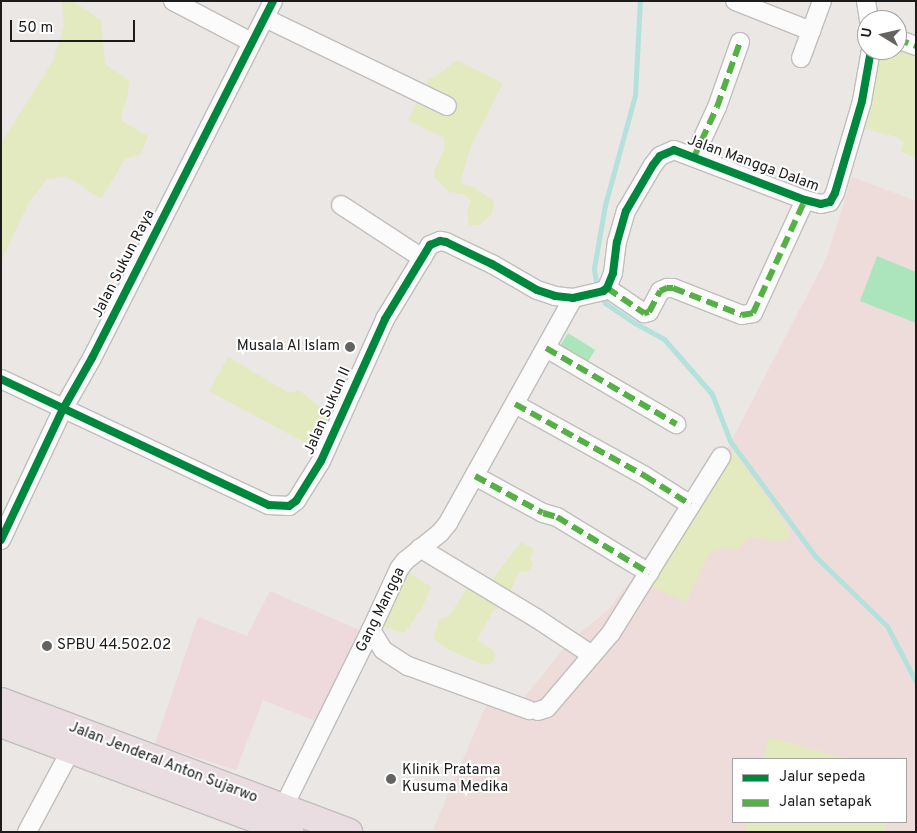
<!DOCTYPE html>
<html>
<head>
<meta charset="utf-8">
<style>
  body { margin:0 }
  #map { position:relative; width:917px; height:833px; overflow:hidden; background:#ebe7e4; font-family:Overpass,sans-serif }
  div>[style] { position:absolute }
  .commercial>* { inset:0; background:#eed9dd }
  .military>* { inset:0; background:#eedcdb }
  .grass>* { inset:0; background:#e3eac0; transform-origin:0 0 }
  .pitch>* { inset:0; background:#ace5bb; transform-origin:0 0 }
  .stream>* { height:5px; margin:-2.5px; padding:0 2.5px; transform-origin:2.5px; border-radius:2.5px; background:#b5e1dd }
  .roads { filter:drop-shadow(1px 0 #c0bebd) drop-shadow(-1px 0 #c0bebd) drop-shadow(0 1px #c0bebd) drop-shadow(0 -1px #c0bebd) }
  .minor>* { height:18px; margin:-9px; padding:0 9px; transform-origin:9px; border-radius:9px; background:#fcfbfb }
  .highway>* { height:26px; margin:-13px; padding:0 13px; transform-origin:13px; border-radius:13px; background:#e9dde2 }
  .quiet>* { height:6px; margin-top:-3px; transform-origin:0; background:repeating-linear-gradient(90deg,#55b145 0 12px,transparent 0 18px) }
  .cycleway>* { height:8px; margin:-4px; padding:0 4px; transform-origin:4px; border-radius:4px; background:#00873e }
  .dots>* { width:14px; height:14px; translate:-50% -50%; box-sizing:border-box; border:2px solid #fff; border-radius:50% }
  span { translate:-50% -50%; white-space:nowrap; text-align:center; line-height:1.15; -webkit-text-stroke:4px #fff; paint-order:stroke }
  .street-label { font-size:15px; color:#1c1c1c }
  .poi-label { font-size:15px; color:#1c1c1c }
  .right { translate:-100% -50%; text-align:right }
  .left { translate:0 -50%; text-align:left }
  .frame { position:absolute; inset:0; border:2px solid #1c1c1c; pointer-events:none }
  .legend { position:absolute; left:732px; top:758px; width:175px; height:65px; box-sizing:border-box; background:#fff; border:1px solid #a4a4a4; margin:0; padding:6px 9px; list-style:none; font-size:15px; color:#1c1c1c }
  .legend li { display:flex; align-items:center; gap:10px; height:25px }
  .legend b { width:25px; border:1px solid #a4a4a4 }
  .north { position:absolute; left:857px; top:10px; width:50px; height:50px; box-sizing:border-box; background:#fff; border:1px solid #a4a4a4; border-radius:50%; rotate:279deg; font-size:14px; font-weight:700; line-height:20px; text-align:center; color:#1c1c1c }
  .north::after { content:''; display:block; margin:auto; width:18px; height:22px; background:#646362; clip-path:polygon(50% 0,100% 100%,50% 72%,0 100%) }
  .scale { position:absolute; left:10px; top:20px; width:125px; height:22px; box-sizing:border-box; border:2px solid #1c1c1c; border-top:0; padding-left:6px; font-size:15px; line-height:18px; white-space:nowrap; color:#1c1c1c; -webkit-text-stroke:4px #fff; paint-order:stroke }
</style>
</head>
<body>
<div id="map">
  <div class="commercial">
    <div style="clip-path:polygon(270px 591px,359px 630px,318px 722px,263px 700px,236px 770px,155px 744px,198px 617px,247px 636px)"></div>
  </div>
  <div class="military">
    <div style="clip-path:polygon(evenodd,852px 177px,916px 201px,916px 832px,441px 832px,433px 829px,490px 697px,518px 705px,569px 642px,610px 608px,722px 459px,827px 257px,852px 177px,733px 759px,906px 759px,906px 822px,733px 822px,733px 759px)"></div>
  </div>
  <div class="grass">
    <div style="clip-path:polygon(62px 1px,72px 1px,101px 20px,105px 64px,129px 80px,128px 95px,121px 114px,122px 121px,148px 136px,141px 154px,125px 159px,101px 199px,66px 176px,47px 179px,29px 202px,1px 261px,1px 143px,53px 61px,64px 26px)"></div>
    <div style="clip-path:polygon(897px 46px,916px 52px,916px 158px,900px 151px,904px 143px,897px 137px,861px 128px,875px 50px,897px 50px)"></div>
    <div style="clip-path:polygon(459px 61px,503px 83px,471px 146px,460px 183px,473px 187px,494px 201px,492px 214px,479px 225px,469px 225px,467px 210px,471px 201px,463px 194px,449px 192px,434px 177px,435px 169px,444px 150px,444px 138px,408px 120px,429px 79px,443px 72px,453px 62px)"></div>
    <div style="clip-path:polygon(228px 357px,289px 393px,299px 390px,334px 418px,317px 449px,209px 391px)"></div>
    <div style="clip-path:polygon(734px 451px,788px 528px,790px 538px,778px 541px,755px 537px,746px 539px,738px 550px,724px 547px,709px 553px,686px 602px,639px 581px,689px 509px)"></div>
    <div style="clip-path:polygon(521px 542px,534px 549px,530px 558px,533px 565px,528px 571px,519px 572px,502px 608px,494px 609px,477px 640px,493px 650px,495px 656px,493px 662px,486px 665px,474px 661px,447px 649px,433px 638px,440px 619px,449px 616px,468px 587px,477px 577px,491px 581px)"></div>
    <div style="clip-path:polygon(404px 569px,431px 587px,422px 608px,404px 633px,379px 625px)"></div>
    <div style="clip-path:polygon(769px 737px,849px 759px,763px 759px)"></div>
    <div style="left:746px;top:822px;width:140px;height:10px"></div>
  </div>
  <div class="pitch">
    <div style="clip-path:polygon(877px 256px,916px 272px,916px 323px,860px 301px)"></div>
    <div style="left:568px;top:333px;width:32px;height:18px;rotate:32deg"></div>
  </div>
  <div class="stream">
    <div style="left:597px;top:288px;width:20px;rotate:-99deg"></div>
    <div style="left:594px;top:268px;width:64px;rotate:-80.1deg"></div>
    <div style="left:605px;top:205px;width:114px;rotate:-74.7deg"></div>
    <div style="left:635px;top:95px;width:94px;rotate:-87deg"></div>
    <div style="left:602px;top:296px;width:8px;rotate:67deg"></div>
    <div style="left:605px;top:303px;width:36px;rotate:34deg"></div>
    <div style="left:635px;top:323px;width:33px;rotate:29deg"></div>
    <div style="left:664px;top:339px;width:73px;rotate:48.9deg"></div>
    <div style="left:712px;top:394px;width:50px;rotate:69deg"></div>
    <div style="left:730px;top:441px;width:143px;rotate:53.5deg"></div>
    <div style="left:815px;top:556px;width:100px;rotate:44.2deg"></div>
    <div style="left:887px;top:626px;width:63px;rotate:62.6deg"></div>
  </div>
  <div class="roads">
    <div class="minor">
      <div style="left:173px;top:1px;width:88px;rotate:27.7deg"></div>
      <div style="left:735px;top:1px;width:82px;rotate:21.5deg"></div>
      <div style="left:866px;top:1px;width:19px;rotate:81deg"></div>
      <div style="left:265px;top:18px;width:202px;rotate:25.8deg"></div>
      <div style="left:897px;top:39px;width:20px;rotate:20deg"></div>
      <div style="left:801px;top:58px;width:61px;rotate:-69.8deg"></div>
      <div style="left:694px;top:157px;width:55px;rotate:-65.3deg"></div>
      <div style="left:717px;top:107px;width:69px;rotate:-70.5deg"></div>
      <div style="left:341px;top:205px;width:97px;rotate:33.2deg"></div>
      <div style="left:607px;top:288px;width:45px;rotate:34deg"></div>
      <div style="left:644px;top:313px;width:5px;rotate:-11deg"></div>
      <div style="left:649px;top:312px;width:24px;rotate:-62deg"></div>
      <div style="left:660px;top:291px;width:8px;rotate:-23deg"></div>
      <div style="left:667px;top:288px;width:6px"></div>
      <div style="left:673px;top:288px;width:74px;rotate:21.4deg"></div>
      <div style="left:742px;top:315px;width:11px;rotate:-10deg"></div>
      <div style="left:753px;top:313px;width:124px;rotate:-65.3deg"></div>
      <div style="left:546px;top:348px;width:151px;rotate:30.3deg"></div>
      <div style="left:1px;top:379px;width:296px;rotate:25.2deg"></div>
      <div style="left:269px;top:505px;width:20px;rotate:3deg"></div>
      <div style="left:289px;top:506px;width:9px;rotate:-36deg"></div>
      <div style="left:296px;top:501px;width:47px;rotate:-58deg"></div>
      <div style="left:321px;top:461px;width:156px;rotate:-65.7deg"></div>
      <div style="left:385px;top:319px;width:87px;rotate:-58.7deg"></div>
      <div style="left:430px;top:245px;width:11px;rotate:-22deg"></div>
      <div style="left:440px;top:241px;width:6px;rotate:9deg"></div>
      <div style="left:446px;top:242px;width:51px;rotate:25.6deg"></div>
      <div style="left:492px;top:264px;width:52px;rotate:30deg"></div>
      <div style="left:537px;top:290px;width:19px;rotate:18deg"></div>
      <div style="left:555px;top:296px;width:18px;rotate:6deg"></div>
      <div style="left:573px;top:298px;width:31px;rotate:-13deg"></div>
      <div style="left:603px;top:291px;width:5px;rotate:-37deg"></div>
      <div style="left:607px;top:288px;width:16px;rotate:-68deg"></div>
      <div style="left:613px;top:273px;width:31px;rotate:-83deg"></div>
      <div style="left:617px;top:242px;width:32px;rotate:-74deg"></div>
      <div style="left:626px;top:211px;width:53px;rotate:-59.6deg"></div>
      <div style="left:653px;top:165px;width:11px;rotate:-52deg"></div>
      <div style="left:660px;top:156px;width:15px;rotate:-23deg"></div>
      <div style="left:674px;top:150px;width:140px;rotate:20.9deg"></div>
      <div style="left:805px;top:200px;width:16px;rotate:14deg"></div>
      <div style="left:821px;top:204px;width:9px;rotate:-13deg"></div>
      <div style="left:830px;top:202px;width:10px;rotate:-61deg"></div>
      <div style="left:835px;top:193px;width:96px;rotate:-73.6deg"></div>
      <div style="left:862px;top:101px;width:52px;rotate:-80deg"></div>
      <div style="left:515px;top:404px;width:149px;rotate:29deg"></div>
      <div style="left:645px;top:476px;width:54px;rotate:32.2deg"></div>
      <div style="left:475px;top:476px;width:77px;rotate:28.6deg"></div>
      <div style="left:543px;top:513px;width:15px;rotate:16deg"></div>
      <div style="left:557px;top:517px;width:108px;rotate:31.3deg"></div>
      <div style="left:1px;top:540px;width:145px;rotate:-64.7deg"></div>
      <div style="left:63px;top:409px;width:59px;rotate:-60.4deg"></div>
      <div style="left:92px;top:358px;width:400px;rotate:-63.1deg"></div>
      <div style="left:420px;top:548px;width:135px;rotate:31.1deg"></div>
      <div style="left:536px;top:618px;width:67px;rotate:33.5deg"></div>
      <div style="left:371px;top:630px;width:23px;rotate:59deg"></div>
      <div style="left:383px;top:650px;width:30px;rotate:33deg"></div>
      <div style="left:408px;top:666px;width:129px;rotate:20deg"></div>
      <div style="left:538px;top:711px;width:9px;rotate:-18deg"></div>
      <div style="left:547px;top:708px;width:99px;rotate:-49.5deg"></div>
      <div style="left:611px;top:633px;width:208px;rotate:-58deg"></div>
      <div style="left:283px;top:808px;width:199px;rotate:-63.7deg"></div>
      <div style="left:371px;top:630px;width:67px;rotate:-65.3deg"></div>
      <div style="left:399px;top:569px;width:10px;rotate:-53deg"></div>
      <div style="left:405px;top:561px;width:45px;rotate:-38.7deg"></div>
      <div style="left:440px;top:533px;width:13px;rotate:-51deg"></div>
      <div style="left:448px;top:523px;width:257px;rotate:-60.9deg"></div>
      <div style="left:27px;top:832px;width:93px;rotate:-61.8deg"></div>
    </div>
    <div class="highway">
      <div style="left:1px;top:701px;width:372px;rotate:20.6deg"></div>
      <div style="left:1px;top:724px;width:309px;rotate:20.5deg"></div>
    </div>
  </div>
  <div class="quiet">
    <div style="left:897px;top:39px;width:20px;rotate:20deg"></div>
    <div style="left:694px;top:157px;width:55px;rotate:-65.3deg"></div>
    <div style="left:717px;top:107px;width:69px;rotate:-70.5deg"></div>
    <div style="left:607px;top:288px;width:45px;rotate:34deg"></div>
    <div style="left:644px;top:313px;width:5px;rotate:-11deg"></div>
    <div style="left:649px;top:312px;width:24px;rotate:-62deg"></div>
    <div style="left:660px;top:291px;width:8px;rotate:-23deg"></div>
    <div style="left:667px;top:288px;width:6px"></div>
    <div style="left:673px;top:288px;width:74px;rotate:21.4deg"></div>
    <div style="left:742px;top:315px;width:11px;rotate:-10deg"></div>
    <div style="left:753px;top:313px;width:124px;rotate:-65.3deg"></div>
    <div style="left:546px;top:348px;width:151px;rotate:30.3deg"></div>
    <div style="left:515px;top:404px;width:149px;rotate:29deg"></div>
    <div style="left:645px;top:476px;width:54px;rotate:32.2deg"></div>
    <div style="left:475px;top:476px;width:77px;rotate:28.6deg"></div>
    <div style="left:543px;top:513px;width:15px;rotate:16deg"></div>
    <div style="left:557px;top:517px;width:108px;rotate:31.3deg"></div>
  </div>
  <div class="cycleway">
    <div style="left:1px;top:379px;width:296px;rotate:25.2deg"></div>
    <div style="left:269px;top:505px;width:20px;rotate:3deg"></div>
    <div style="left:289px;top:506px;width:9px;rotate:-36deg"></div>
    <div style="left:296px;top:501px;width:47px;rotate:-58deg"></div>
    <div style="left:321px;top:461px;width:156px;rotate:-65.7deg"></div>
    <div style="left:385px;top:319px;width:87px;rotate:-58.7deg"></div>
    <div style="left:430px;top:245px;width:11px;rotate:-22deg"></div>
    <div style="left:440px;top:241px;width:6px;rotate:9deg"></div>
    <div style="left:446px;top:242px;width:51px;rotate:25.6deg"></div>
    <div style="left:492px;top:264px;width:52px;rotate:30deg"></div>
    <div style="left:537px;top:290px;width:19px;rotate:18deg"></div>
    <div style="left:555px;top:296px;width:18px;rotate:6deg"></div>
    <div style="left:573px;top:298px;width:31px;rotate:-13deg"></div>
    <div style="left:603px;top:291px;width:5px;rotate:-37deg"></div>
    <div style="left:607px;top:288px;width:16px;rotate:-68deg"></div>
    <div style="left:613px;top:273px;width:31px;rotate:-83deg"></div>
    <div style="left:617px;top:242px;width:32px;rotate:-74deg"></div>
    <div style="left:626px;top:211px;width:53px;rotate:-59.6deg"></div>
    <div style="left:653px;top:165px;width:11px;rotate:-52deg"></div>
    <div style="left:660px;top:156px;width:15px;rotate:-23deg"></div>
    <div style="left:674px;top:150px;width:140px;rotate:20.9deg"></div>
    <div style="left:805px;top:200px;width:16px;rotate:14deg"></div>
    <div style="left:821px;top:204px;width:9px;rotate:-13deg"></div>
    <div style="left:830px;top:202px;width:10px;rotate:-61deg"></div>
    <div style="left:835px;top:193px;width:96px;rotate:-73.6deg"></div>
    <div style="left:862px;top:101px;width:52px;rotate:-80deg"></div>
    <div style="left:1px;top:540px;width:145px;rotate:-64.7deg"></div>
    <div style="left:63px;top:409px;width:59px;rotate:-60.4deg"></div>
    <div style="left:92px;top:358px;width:400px;rotate:-63.1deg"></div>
  </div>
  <div class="dots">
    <div style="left:350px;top:347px;background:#646362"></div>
    <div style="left:47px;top:646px;background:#646362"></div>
    <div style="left:391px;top:779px;background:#646362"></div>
  </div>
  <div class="street-label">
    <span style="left:753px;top:164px;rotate:20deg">Jalan Mangga Dalam</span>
    <span style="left:124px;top:264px;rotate:-63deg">Jalan Sukun Raya</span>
    <span style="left:328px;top:411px;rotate:-66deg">Jalan Sukun II</span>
    <span style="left:381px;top:610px;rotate:-64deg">Gang Mangga</span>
    <span style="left:163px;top:763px;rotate:21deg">Jalan Jenderal Anton Sujarwo</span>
  </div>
  <div class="poi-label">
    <span class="right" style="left:340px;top:347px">Musala Al Islam</span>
    <span class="left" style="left:57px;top:646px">SPBU 44.502.02</span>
    <span class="left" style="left:402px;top:779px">Klinik Pratama<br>Kusuma Medika</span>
  </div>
  <div class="frame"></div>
  <ul class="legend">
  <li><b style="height:6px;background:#00873e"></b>Jalur sepeda</li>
  <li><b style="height:6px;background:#55b145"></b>Jalan setapak</li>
  </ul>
  <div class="north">U</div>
  <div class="scale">50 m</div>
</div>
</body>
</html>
